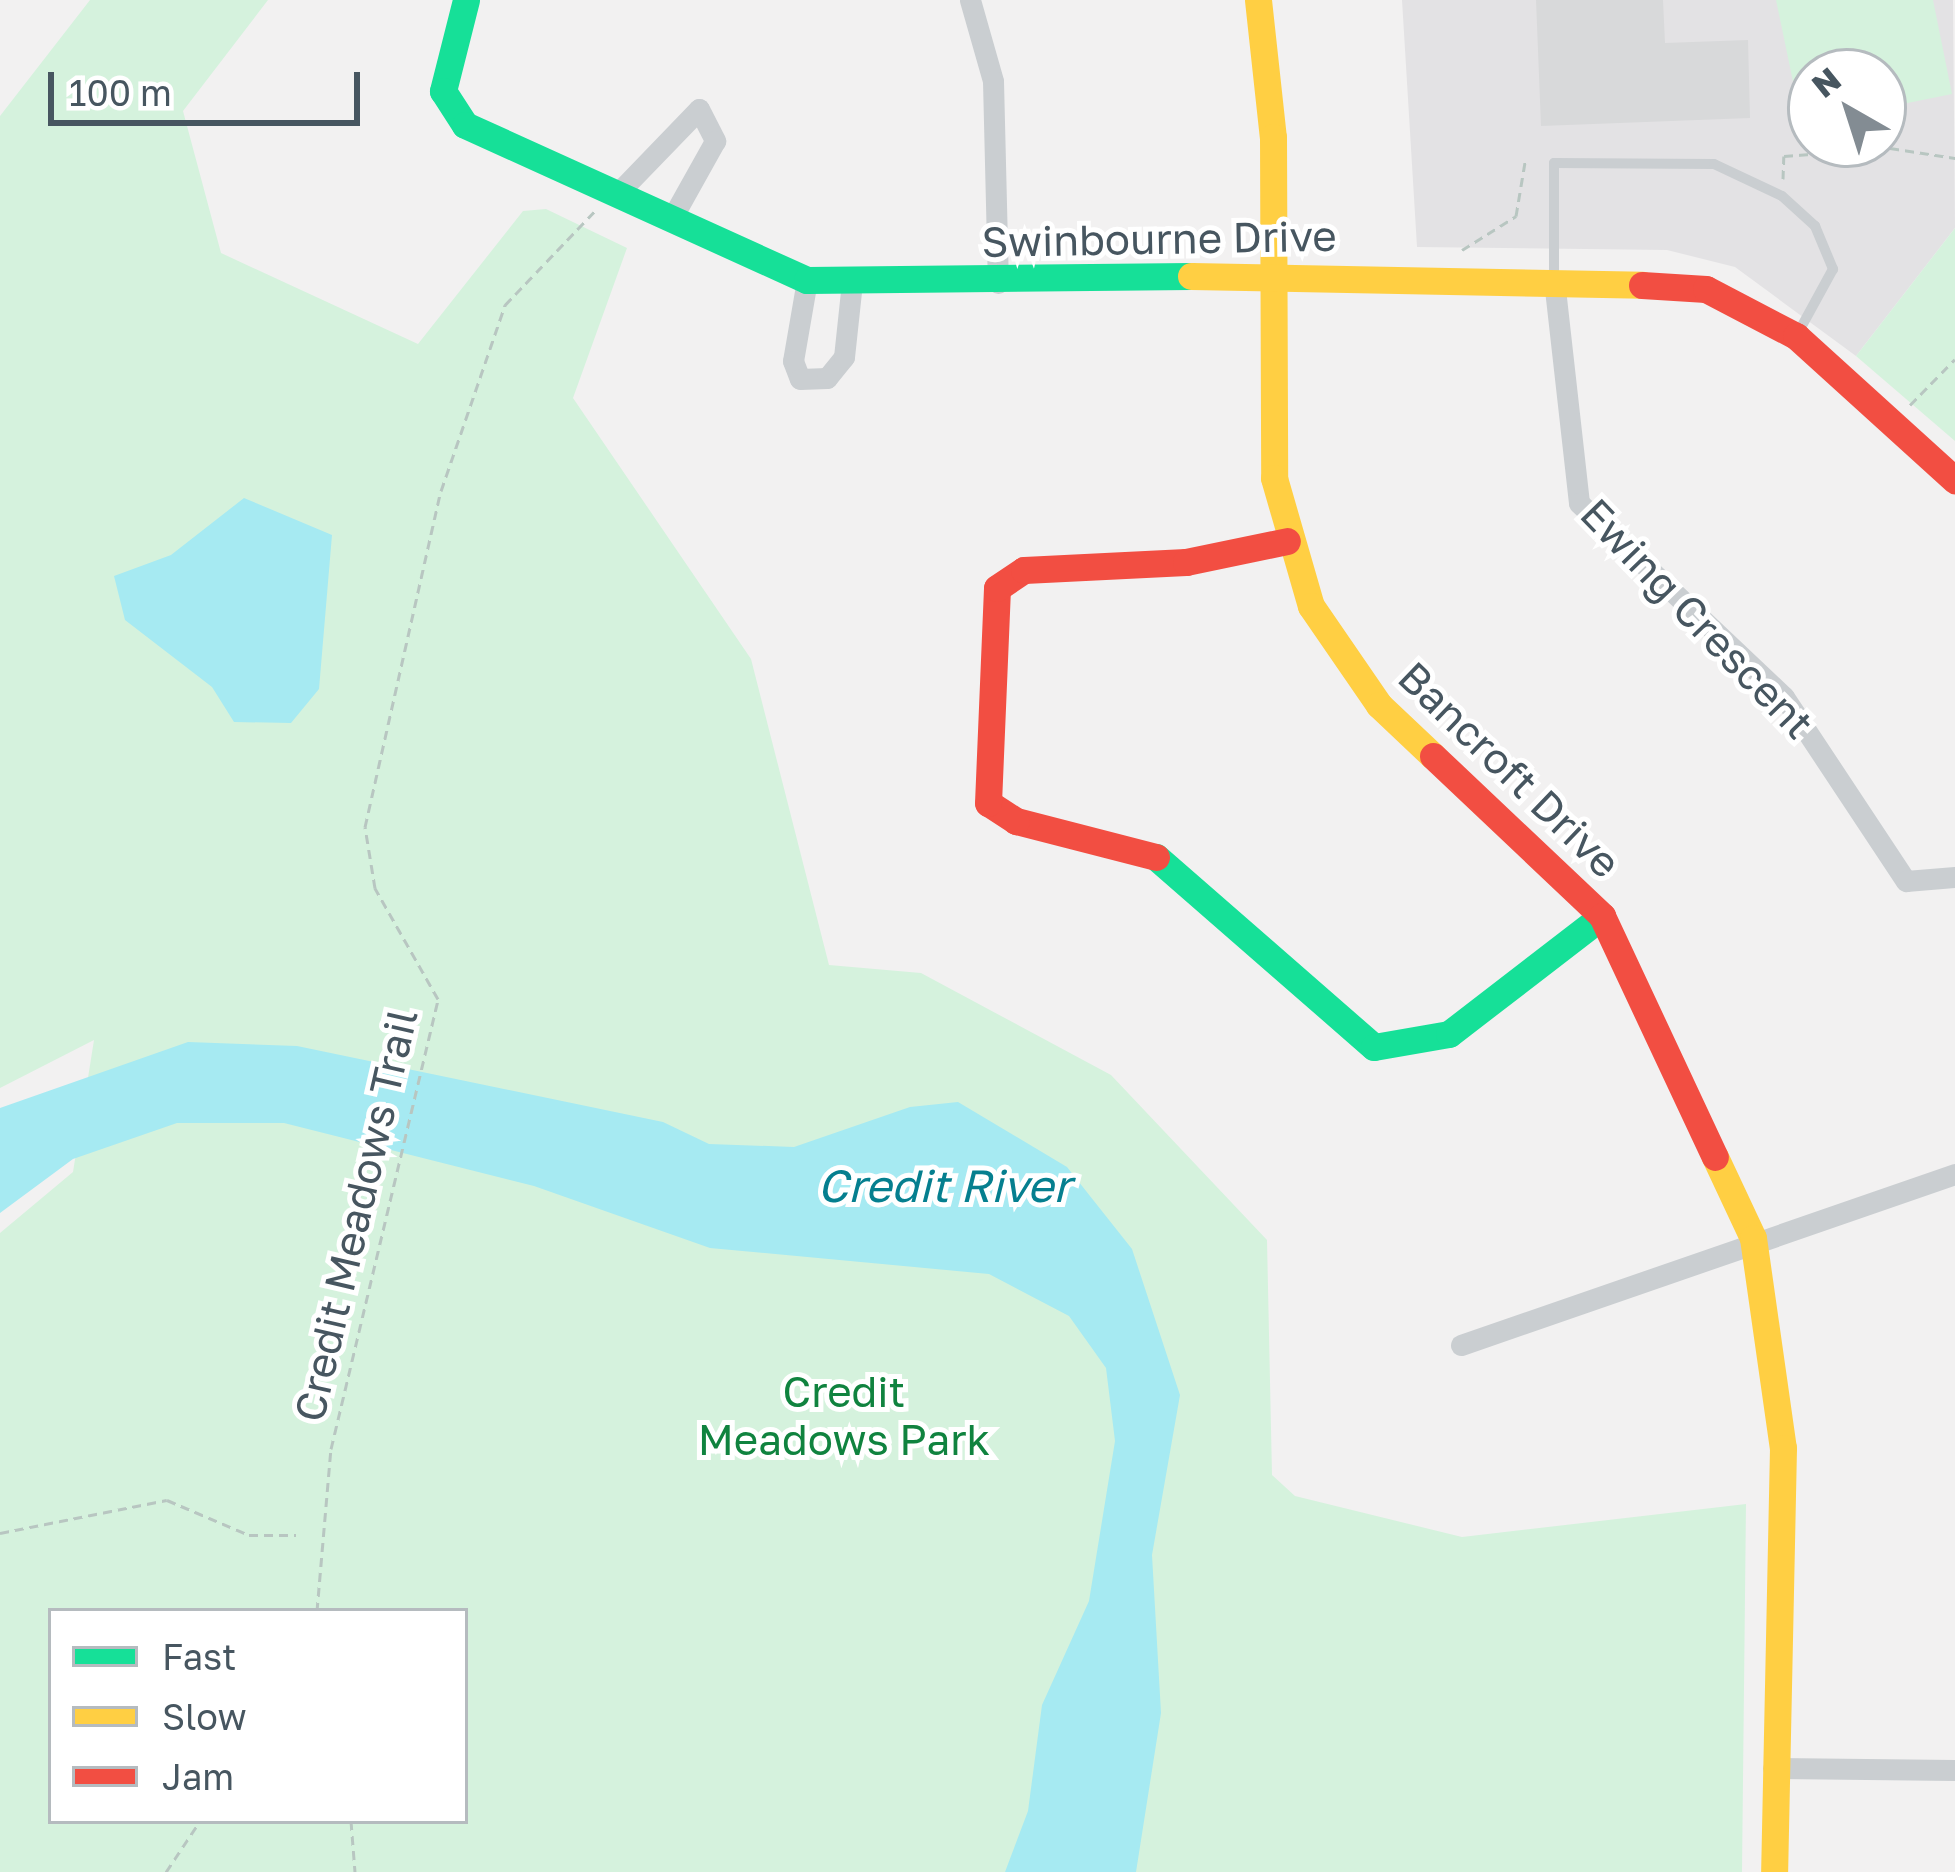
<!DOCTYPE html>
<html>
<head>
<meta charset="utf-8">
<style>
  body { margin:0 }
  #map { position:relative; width:1955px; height:1872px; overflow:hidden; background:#f2f1f1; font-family:"Golos Text",sans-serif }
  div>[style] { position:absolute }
  .education>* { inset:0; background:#e3e2e4 }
  .green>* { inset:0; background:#d5f2dd }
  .water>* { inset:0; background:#a6eaf2 }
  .building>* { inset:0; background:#d8d9da }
  .path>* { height:3px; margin-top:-1.5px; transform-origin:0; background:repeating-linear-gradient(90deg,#b8c6c1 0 9px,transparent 0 15px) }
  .lane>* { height:10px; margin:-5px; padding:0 5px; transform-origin:5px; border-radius:5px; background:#caced1 }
  .street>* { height:21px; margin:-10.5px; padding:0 10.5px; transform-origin:10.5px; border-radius:10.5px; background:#caced1 }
  .fast>* { height:27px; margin:-13.5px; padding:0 13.5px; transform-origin:13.5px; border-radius:13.5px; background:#16e098 }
  .slow>* { height:27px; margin:-13.5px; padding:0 13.5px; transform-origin:13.5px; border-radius:13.5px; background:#ffcf43 }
  .jam>* { height:27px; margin:-13.5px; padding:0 13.5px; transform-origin:13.5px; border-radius:13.5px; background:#f24e42 }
  span { translate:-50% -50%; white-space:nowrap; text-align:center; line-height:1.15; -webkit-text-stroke:10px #fff; paint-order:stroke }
  .street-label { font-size:42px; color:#475660 }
  .park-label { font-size:42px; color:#10833f }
  .water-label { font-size:45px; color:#057f8f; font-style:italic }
  .legend { position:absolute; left:48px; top:1608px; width:420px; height:216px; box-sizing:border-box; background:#fff; border:3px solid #b5bbbf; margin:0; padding:15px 21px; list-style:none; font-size:36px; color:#475660 }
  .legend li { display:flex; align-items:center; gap:24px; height:60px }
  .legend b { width:60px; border:3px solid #b5bbbf }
  .north { position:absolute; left:1787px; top:48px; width:120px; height:120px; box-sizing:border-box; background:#fff; border:3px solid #b5bbbf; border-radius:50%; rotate:321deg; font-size:33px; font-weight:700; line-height:48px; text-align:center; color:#475660 }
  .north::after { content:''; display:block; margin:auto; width:42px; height:54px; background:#838c93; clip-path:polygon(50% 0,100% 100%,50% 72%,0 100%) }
  .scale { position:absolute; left:48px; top:72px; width:312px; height:54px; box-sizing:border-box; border:6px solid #475660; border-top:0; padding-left:15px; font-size:36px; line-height:42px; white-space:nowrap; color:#475660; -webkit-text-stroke:9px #fff; paint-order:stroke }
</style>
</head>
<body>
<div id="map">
  <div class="education">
    <div style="clip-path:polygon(evenodd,1402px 0,1953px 0,1955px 228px,1856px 356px,1735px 267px,1667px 250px,1417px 247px,1402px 0,1811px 72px,1883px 72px,1883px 144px,1811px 144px,1811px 72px)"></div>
  </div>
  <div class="green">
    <div style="clip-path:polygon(evenodd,90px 0,268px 0,183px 111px,221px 253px,418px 344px,523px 211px,546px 209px,627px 248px,573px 398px,751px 659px,829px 965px,921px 973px,1111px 1075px,1267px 1240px,1272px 1475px,1295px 1496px,1462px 1537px,1746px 1504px,1742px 1872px,0 1872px,0 1233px,73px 1172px,94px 1040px,0 1088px,0 116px,90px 0,51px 1611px,465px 1611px,465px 1821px,51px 1821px,51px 1611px)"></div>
    <div style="clip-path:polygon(1776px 0,1933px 0,1952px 94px,1883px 108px,1883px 72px,1811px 72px,1811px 123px,1802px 125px)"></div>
    <div style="clip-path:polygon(1955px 228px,1955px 441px,1856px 356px)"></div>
  </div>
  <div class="water">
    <div style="clip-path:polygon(244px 498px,332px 535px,319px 689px,291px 723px,234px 722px,212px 687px,125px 620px,114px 576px,171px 555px)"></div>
    <div style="clip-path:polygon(188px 1042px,297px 1046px,663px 1122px,709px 1144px,794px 1147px,910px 1107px,958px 1102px,1067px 1167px,1132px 1249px,1180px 1395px,1152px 1555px,1161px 1713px,1136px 1872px,1005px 1872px,1028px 1811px,1042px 1705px,1089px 1601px,1115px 1441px,1106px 1368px,1069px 1316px,989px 1274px,710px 1248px,534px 1186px,284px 1123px,177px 1123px,73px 1159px,0 1213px,0 1108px)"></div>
  </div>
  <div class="building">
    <div style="clip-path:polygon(1536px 0,1663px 0,1665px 43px,1748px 40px,1750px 118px,1541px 126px)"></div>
  </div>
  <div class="path">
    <div style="left:1783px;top:179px;width:23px;rotate:-88deg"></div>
    <div style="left:1784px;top:156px;width:106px;rotate:-4.3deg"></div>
    <div style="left:1890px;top:148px;width:66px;rotate:8.7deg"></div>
    <div style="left:1462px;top:250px;width:64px;rotate:-32.2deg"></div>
    <div style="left:1516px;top:216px;width:55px;rotate:-80.5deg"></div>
    <div style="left:1910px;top:405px;width:64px;rotate:-45.6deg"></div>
    <div style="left:0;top:1533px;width:170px;rotate:-11.2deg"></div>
    <div style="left:167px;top:1500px;width:89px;rotate:23.1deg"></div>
    <div style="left:249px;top:1535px;width:47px"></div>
    <div style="left:317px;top:1611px;width:163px;rotate:-85.1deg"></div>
    <div style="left:331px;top:1449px;width:463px;rotate:-76.6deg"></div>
    <div style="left:438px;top:999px;width:128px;rotate:-119.6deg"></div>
    <div style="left:375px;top:888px;width:62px;rotate:-99.3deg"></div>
    <div style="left:365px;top:827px;width:344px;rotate:-77.3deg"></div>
    <div style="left:441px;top:491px;width:197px;rotate:-71deg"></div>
    <div style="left:505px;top:305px;width:129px;rotate:-46.3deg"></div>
    <div style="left:351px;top:1821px;width:51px;rotate:85.5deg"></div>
    <div style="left:166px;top:1872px;width:61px;rotate:-56.3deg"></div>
  </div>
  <div class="lane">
    <div style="left:1554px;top:278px;width:115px;rotate:-90deg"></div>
    <div style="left:1554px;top:163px;width:160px;rotate:0.4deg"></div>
    <div style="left:1714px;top:164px;width:75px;rotate:25.2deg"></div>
    <div style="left:1782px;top:196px;width:45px;rotate:42.3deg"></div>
    <div style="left:1815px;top:226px;width:47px;rotate:67.3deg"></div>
    <div style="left:1833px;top:269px;width:73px;rotate:118.7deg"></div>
  </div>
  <div class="street">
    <div style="left:970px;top:0;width:84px;rotate:74.1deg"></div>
    <div style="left:993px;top:81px;width:202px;rotate:88.6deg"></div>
    <div style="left:617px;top:194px;width:118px;rotate:-46deg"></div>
    <div style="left:699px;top:109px;width:36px;rotate:63deg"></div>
    <div style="left:715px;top:141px;width:88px;rotate:119.2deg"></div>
    <div style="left:807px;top:280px;width:82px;rotate:99.8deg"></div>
    <div style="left:793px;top:361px;width:19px;rotate:69deg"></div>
    <div style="left:800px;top:379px;width:27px;rotate:-2deg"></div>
    <div style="left:827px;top:378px;width:27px;rotate:-51deg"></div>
    <div style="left:844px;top:357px;width:75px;rotate:-83.9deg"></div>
    <div style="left:1554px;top:280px;width:224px;rotate:83.6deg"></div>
    <div style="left:1579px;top:503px;width:282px;rotate:43.4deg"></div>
    <div style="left:1784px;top:697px;width:221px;rotate:56.5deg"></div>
    <div style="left:1906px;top:881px;width:49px;rotate:-4.7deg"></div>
    <div style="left:1461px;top:1345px;width:523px;rotate:-19.09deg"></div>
    <div style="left:1773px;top:1768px;width:182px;rotate:0.6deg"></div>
  </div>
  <div class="fast">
    <div style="left:466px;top:0;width:94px;rotate:104.2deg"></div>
    <div style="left:443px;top:91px;width:40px;rotate:57.1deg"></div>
    <div style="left:465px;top:125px;width:375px;rotate:24.4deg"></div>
    <div style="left:807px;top:280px;width:384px;rotate:-0.6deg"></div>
    <div style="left:1156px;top:857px;width:289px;rotate:41.1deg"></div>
    <div style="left:1374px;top:1047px;width:76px;rotate:-9.8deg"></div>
    <div style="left:1449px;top:1034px;width:193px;rotate:-37.6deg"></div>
  </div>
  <div class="slow">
    <div style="left:1258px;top:0;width:138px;rotate:83.8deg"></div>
    <div style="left:1273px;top:137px;width:341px;rotate:89.8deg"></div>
    <div style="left:1274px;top:478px;width:133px;rotate:73.9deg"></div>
    <div style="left:1311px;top:606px;width:120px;rotate:55.5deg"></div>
    <div style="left:1379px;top:705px;width:74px;rotate:43.4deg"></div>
    <div style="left:1191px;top:276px;width:451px;rotate:1.1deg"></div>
    <div style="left:1715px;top:1157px;width:89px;rotate:64.9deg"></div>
    <div style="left:1753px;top:1238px;width:212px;rotate:81.9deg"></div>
    <div style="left:1783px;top:1448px;width:424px;rotate:91.2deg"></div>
  </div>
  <div class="jam">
    <div style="left:1642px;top:285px;width:64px;rotate:3.6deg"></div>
    <div style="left:1706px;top:289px;width:102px;rotate:27.6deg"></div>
    <div style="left:1796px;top:336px;width:215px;rotate:42.2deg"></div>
    <div style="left:1433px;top:756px;width:233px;rotate:43.4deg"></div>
    <div style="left:1602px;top:916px;width:266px;rotate:64.9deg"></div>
    <div style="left:1156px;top:857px;width:145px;rotate:-165.6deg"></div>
    <div style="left:1016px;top:821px;width:33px;rotate:-147deg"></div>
    <div style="left:988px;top:803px;width:215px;rotate:-87.6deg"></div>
    <div style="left:997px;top:588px;width:32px;rotate:-34deg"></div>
    <div style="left:1024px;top:570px;width:162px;rotate:-2.8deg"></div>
    <div style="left:1186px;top:562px;width:103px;rotate:-11.7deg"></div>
  </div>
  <div class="street-label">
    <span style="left:1159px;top:238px;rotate:-1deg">Swinbourne Drive</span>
    <span style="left:1698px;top:618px;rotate:46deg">Ewing Crescent</span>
    <span style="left:1510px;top:769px;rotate:44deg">Bancroft Drive</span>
    <span style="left:355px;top:1215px;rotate:-77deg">Credit Meadows Trail</span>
  </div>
  <div class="park-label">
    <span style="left:844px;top:1415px">Credit<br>Meadows Park</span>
  </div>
  <div class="water-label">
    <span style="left:944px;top:1186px">Credit River</span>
  </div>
  <ul class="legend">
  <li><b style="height:15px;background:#16e098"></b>Fast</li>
  <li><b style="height:15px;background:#ffcf43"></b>Slow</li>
  <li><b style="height:15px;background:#f24e42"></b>Jam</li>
  </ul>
  <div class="north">N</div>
  <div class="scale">100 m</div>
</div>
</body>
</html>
